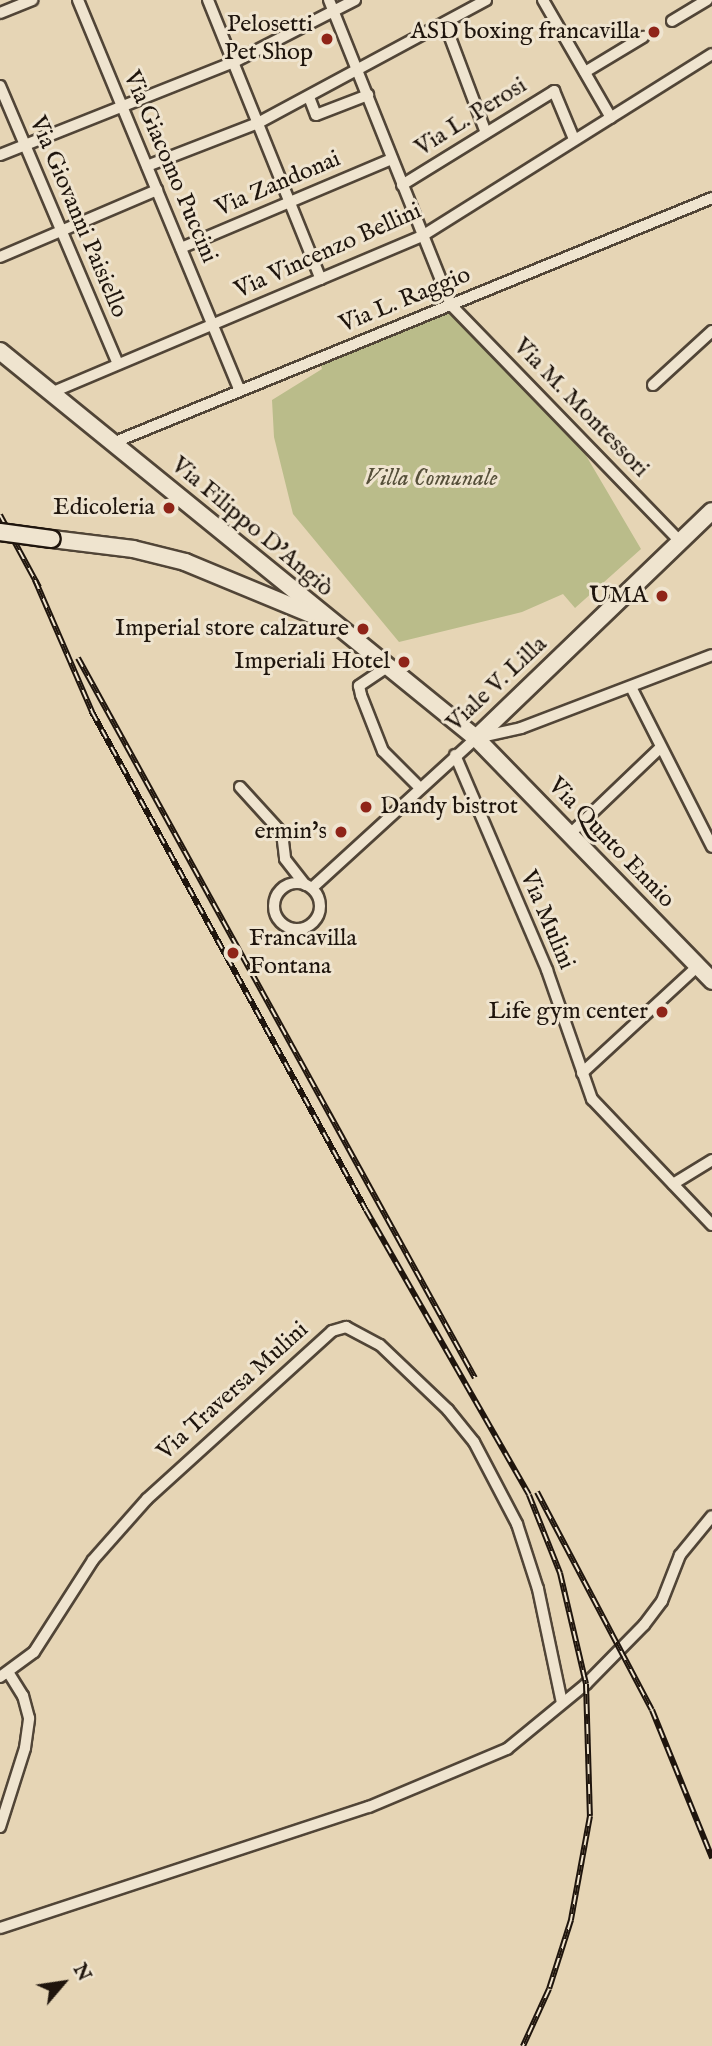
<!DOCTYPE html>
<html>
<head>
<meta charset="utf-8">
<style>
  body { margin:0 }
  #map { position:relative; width:712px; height:2046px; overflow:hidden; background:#e6d5b5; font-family:"IM FELL English",serif }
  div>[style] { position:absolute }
  .green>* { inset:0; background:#babc8a }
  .roads { filter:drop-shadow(2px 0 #514537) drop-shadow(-2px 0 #514537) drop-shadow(0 2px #514537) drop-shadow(0 -2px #514537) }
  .street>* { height:10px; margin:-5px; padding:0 5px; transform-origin:5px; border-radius:5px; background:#efe4cf }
  .street>.ring { margin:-5px; padding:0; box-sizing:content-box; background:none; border:10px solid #efe4cf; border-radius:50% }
  .secondary>* { height:16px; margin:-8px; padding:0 8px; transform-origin:8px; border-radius:8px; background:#efe4cf }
  .rail>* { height:6px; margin-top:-3px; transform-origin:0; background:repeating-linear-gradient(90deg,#efe4cf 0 10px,#1f150d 0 20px); box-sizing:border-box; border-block:2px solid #1f150d }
  .bridges { filter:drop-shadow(2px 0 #1f150d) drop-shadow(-2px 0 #1f150d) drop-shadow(0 2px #1f150d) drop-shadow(0 -2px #1f150d) }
  .secondary-bridge>* { height:16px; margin:-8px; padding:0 8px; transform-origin:8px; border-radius:8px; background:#efe4cf }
  .dots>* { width:19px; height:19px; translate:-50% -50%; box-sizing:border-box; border:4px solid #efe4cf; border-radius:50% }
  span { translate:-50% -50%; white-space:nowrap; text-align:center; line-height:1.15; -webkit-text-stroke:6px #efe4cf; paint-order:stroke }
  .poi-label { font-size:24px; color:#1f150d }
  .right { translate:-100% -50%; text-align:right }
  .left { translate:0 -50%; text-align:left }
  .street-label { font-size:24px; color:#1f150d }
  .park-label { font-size:24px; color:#554f39; font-style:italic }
  .north { position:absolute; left:28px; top:1948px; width:70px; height:70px; -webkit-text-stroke:5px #efe4cf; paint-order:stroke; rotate:61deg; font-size:19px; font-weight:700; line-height:28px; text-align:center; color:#1f150d }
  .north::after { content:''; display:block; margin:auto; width:24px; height:32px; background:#1f150d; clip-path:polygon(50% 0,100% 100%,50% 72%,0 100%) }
</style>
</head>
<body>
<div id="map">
  <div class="green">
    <div style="clip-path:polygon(449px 311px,581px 447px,641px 549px,575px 608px,563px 594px,522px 612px,399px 642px,293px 514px,274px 437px,272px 400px,322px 369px,320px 363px)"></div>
  </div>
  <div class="roads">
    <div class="street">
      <div style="left:78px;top:0;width:420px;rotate:67.5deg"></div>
      <div style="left:208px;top:0;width:301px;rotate:68deg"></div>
      <div style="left:329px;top:0;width:328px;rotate:68.2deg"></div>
      <div style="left:451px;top:305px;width:329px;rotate:45.9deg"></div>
      <div style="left:543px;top:0;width:136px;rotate:60deg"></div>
      <div style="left:0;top:13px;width:35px;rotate:-22deg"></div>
      <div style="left:672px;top:21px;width:41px;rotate:-31deg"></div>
      <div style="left:445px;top:24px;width:116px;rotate:69.4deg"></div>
      <div style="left:585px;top:72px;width:68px;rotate:-31.1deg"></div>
      <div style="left:0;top:86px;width:302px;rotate:67deg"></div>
      <div style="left:309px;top:97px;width:19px;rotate:69deg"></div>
      <div style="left:316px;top:115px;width:56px;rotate:-21deg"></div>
      <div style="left:0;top:155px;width:252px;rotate:-21.7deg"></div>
      <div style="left:234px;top:62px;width:136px;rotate:-27.1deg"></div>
      <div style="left:147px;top:166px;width:119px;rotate:-21.2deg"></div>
      <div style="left:258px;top:123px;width:259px;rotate:-28.3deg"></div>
      <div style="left:402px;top:185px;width:179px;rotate:-31.7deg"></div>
      <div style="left:554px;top:91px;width:52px;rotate:67.4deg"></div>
      <div style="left:181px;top:248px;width:229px;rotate:-22.9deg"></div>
      <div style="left:0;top:257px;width:171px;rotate:-23.1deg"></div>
      <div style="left:653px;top:385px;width:80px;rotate:-42.5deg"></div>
      <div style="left:53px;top:392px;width:401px;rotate:-22.9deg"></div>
      <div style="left:422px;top:236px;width:342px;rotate:-32.1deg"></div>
      <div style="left:115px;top:442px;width:645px;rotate:-22.23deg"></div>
      <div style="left:387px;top:667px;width:34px;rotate:146deg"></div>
      <div style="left:359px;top:686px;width:9px;rotate:77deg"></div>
      <div style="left:361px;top:695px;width:60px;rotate:68.6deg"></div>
      <div style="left:383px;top:751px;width:52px;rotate:45deg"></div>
      <div style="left:631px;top:687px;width:179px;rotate:63.1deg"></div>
      <div style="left:455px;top:755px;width:234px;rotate:66.8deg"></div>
      <div style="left:547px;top:970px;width:137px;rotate:70.8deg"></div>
      <div style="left:592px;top:1099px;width:174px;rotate:46.4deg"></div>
      <div style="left:240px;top:787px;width:62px;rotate:47.6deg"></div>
      <div style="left:282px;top:833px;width:26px;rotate:83deg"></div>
      <div style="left:285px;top:859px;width:33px;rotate:52deg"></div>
      <div style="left:571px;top:833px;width:124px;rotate:-43.7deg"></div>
      <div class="ring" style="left:274px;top:883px;width:36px;height:36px"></div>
      <div style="left:312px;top:888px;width:222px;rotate:-42.4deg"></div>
      <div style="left:476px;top:738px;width:46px;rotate:-12.5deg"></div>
      <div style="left:521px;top:728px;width:204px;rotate:-20.9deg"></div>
      <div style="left:582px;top:1073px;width:158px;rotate:-42.7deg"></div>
      <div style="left:673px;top:1184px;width:46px;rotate:-31.6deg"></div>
      <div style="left:0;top:1677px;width:42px;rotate:-36.3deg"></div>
      <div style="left:34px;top:1652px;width:109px;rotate:-57.3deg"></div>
      <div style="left:93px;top:1560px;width:81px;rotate:-48.5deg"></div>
      <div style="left:147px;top:1499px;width:250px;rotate:-42.2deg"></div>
      <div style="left:332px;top:1331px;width:15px;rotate:-16deg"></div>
      <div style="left:346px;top:1327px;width:38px;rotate:28deg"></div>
      <div style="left:380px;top:1345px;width:94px;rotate:43.7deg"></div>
      <div style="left:448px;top:1410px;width:41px;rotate:50.9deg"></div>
      <div style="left:474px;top:1442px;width:93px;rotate:62.3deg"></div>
      <div style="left:517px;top:1524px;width:68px;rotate:72.1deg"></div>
      <div style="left:538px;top:1589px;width:116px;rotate:78.1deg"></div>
      <div style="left:0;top:1827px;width:83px;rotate:-72.4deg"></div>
      <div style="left:25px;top:1748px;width:30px;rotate:-82deg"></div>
      <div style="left:29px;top:1718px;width:23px;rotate:-105deg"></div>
      <div style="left:23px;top:1696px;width:26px;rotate:-122deg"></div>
      <div style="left:0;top:1928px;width:388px;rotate:-18.2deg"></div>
      <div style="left:369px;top:1807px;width:150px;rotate:-22.8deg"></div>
      <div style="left:507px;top:1749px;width:102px;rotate:-39.4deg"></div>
      <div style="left:586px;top:1684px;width:83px;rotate:-45.5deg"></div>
      <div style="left:644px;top:1625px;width:30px;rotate:-53deg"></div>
      <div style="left:662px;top:1601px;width:49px;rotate:-68.6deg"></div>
      <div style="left:680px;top:1555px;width:50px;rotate:-50.6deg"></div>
    </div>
    <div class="secondary">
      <div style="left:0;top:351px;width:613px;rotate:39.11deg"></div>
      <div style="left:476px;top:738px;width:339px;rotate:45.8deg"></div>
      <div style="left:52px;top:539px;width:82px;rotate:7deg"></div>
      <div style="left:133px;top:549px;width:54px;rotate:14deg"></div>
      <div style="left:185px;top:562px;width:146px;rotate:22.5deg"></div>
      <div style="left:476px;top:738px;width:327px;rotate:-43.9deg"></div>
    </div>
  </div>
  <div class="rail">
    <div style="left:0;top:515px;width:82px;rotate:61.6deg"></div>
    <div style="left:35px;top:580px;width:144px;rotate:66.6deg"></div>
    <div style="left:92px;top:712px;width:568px;rotate:61.18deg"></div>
    <div style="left:366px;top:1210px;width:328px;rotate:60.2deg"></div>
    <div style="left:529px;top:1495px;width:84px;rotate:68.3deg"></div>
    <div style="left:560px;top:1573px;width:114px;rotate:76.8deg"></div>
    <div style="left:586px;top:1684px;width:132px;rotate:88.3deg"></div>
    <div style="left:590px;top:1816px;width:106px;rotate:100.4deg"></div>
    <div style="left:571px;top:1920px;width:72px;rotate:107.7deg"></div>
    <div style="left:549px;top:1989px;width:63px;rotate:114.5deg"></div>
    <div style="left:78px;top:658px;width:822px;rotate:61.13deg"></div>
    <div style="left:537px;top:1492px;width:246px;rotate:62.2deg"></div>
    <div style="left:652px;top:1710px;width:160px;rotate:67.9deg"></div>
  </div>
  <div class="bridges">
    <div class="secondary-bridge">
      <div style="left:0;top:532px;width:52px;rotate:7.7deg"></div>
    </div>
  </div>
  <div class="dots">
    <div style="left:654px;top:32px;background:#8f2418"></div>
    <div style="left:327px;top:39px;background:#8f2418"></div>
    <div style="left:169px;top:508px;background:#8f2418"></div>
    <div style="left:662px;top:596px;background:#8f2418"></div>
    <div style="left:363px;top:629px;background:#8f2418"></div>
    <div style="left:404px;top:662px;background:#8f2418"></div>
    <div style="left:366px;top:807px;background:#8f2418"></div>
    <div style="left:341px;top:832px;background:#8f2418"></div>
    <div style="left:233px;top:953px;background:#8f2418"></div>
    <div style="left:662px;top:1012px;background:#8f2418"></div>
  </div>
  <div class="poi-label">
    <span class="right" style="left:313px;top:39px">Pelosetti<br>Pet Shop</span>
    <span class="right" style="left:640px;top:32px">ASD boxing francavilla</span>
    <span class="right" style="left:155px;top:508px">Edicoleria</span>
    <span class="right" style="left:648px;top:596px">UMA</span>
    <span class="right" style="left:349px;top:629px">Imperial store calzature</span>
    <span class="right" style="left:390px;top:662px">Imperiali Hotel</span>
    <span class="left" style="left:380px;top:807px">Dandy bistrot</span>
    <span class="right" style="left:327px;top:832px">ermin's</span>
    <span class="left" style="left:249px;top:953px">Francavilla<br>Fontana</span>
    <span class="right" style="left:648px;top:1012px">Life gym center</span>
  </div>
  <div class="street-label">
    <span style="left:471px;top:117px;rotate:-32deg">Via L. Perosi</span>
    <span style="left:170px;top:167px;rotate:67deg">Via Giacomo Puccini</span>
    <span style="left:278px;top:184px;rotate:-23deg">Via Zandonai</span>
    <span style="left:78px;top:217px;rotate:67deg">Via Giovanni Paisiello</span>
    <span style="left:328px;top:251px;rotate:-24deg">Via Vincenzo Bellini</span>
    <span style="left:405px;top:300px;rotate:-22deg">Via L. Raggio</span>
    <span style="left:581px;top:408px;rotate:46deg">Via M. Montessori</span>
    <span style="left:252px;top:527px;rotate:40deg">Via Filippo D'Angiò</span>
    <span style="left:497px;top:684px;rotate:-43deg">Viale V. Lilla</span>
    <span style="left:611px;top:843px;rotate:46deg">Via Qunto Ennio</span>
    <span style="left:547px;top:920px;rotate:67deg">Via Mulini</span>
    <span style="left:233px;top:1391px;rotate:-42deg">Via Traversa Mulini</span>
  </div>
  <div class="park-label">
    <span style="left:431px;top:479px">Villa Comunale</span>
  </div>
  <div class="north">N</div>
</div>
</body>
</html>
